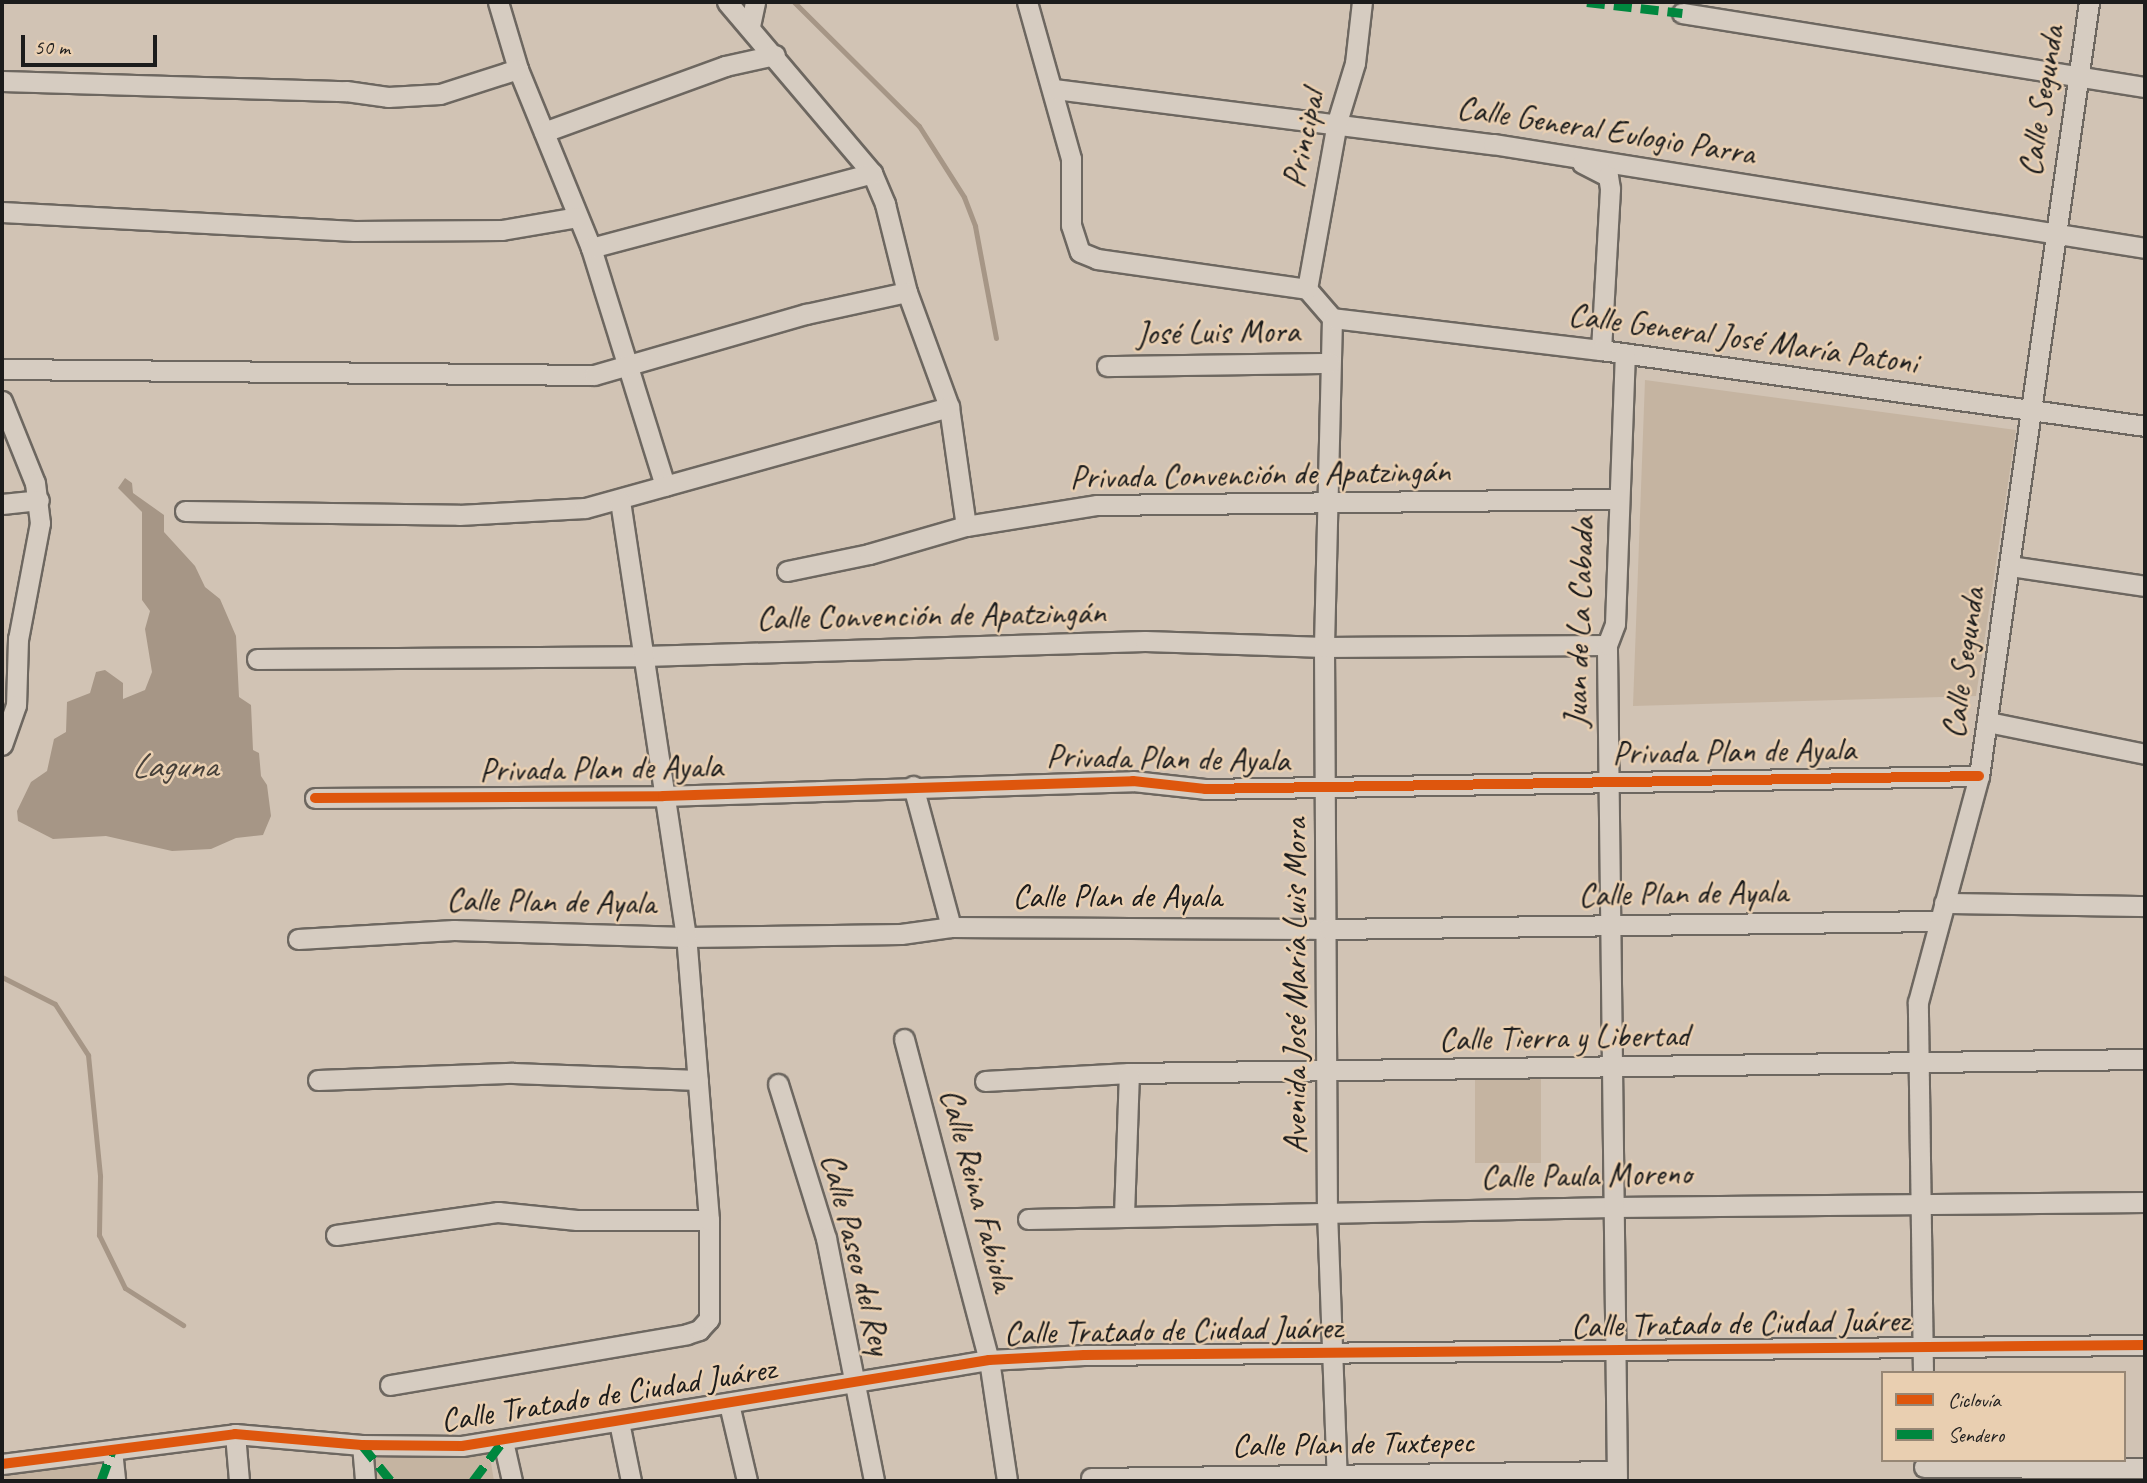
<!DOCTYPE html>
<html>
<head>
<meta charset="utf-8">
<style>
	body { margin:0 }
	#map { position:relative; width:2147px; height:1483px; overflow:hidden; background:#d1c3b4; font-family:Caveat,sans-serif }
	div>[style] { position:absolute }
	.green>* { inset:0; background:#c5b4a1; transform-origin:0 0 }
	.water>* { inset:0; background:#a69686 }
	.stream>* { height:5px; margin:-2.5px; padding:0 2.5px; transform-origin:2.5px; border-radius:2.5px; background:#a69686 }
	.roads { filter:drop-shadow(2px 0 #6d6760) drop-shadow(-2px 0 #6d6760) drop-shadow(0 2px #6d6760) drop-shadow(0 -2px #6d6760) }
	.minor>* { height:19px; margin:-9.5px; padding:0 9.5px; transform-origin:9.5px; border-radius:9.5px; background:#d6ccc1 }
	.quiet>* { height:9px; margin-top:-4.5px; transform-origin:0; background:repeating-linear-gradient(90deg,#00873e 0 18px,transparent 0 27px) }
	.cycleway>* { height:10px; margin:-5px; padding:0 5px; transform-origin:5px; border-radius:5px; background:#de560d }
	span { translate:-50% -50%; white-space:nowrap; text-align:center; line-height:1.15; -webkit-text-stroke:5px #e9cfb1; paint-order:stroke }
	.street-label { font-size:33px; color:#1c1c1c }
	.water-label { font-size:35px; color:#46403a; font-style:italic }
	.frame { position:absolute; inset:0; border:4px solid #1c1c1c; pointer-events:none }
	.legend { position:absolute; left:1881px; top:1371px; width:245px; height:91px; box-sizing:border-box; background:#e9cfb1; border:2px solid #978775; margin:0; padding:9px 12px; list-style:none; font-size:21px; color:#1c1c1c }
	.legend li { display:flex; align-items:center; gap:14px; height:35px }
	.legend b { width:35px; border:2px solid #978775 }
	.scale { position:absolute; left:21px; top:35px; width:136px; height:32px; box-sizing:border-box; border:4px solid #1c1c1c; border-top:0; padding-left:9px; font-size:21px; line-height:24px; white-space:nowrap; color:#1c1c1c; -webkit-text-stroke:5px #e9cfb1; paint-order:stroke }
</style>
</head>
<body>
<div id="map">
	<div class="green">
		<i style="clip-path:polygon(1645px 380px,2016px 430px,1976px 696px,1633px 706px)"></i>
		<i style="left:1475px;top:1073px;width:66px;height:90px"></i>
		<i style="clip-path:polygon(489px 1451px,494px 1481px,365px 1481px,362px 1453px,426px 1458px)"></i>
		<i style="clip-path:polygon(103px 1452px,106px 1481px,5px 1481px,2px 1471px)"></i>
	</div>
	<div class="water">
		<i style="clip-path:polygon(125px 478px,132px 483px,133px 493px,164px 515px,164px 532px,195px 566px,205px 587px,220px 599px,236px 636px,239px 697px,251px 705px,253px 750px,259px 753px,261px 776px,267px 785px,271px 816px,263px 835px,236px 838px,211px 849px,172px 851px,106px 836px,53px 839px,18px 821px,17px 811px,31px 782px,47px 771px,54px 739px,66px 732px,67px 702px,90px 693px,96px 672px,105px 670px,123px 683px,123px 699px,145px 690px,152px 672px,145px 629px,150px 611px,142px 600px,142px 512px,118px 488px)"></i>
	</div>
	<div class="stream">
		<i style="left:794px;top:2px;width:176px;rotate:44.8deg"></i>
		<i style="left:919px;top:126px;width:84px;rotate:57.6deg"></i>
		<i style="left:964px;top:197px;width:31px;rotate:69deg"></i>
		<i style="left:975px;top:226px;width:114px;rotate:79.4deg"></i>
		<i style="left:2px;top:977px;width:59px;rotate:27deg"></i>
		<i style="left:55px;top:1004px;width:61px;rotate:57.1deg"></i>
		<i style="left:88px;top:1055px;width:122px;rotate:84.3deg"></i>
		<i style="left:100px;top:1176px;width:59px;rotate:91deg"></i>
		<i style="left:99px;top:1235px;width:59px;rotate:63.9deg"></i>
		<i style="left:125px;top:1288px;width:69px;rotate:32.5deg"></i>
	</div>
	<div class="roads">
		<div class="minor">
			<i style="left:498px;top:2px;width:70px;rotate:73.4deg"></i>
			<i style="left:518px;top:69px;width:193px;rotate:67.8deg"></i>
			<i style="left:591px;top:248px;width:249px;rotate:72.7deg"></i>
			<i style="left:727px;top:2px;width:224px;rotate:49.7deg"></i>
			<i style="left:872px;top:173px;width:34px;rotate:67deg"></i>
			<i style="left:885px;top:204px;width:91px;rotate:76deg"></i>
			<i style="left:907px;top:292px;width:122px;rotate:69.9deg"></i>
			<i style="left:949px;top:407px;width:120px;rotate:81.9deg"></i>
			<i style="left:1027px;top:2px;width:163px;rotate:74.3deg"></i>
			<i style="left:1071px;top:159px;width:66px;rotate:90deg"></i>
			<i style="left:1071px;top:225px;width:28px;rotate:72deg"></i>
			<i style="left:1080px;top:252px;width:18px;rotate:22deg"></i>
			<i style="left:1097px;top:259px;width:212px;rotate:8.1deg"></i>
			<i style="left:1682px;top:13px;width:469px;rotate:9.1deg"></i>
			<i style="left:750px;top:26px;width:25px;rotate:-78deg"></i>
			<i style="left:2px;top:81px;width:344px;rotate:1.7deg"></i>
			<i style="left:346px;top:91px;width:42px;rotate:8.1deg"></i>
			<i style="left:388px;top:97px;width:52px;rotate:-3.3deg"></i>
			<i style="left:440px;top:94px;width:82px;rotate:-17.8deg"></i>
			<i style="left:1055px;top:89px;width:441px;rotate:7.2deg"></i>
			<i style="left:1493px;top:144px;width:660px;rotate:9.06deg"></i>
			<i style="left:544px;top:132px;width:193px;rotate:-20deg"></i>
			<i style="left:725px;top:66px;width:51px;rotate:-12.4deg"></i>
			<i style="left:1582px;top:163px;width:29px;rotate:27deg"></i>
			<i style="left:1608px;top:176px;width:13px;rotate:81deg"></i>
			<i style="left:1610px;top:189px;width:161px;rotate:93.2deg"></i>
			<i style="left:2px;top:212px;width:353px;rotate:3.1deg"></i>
			<i style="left:354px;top:231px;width:148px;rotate:-0.4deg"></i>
			<i style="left:502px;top:230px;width:76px;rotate:-9.8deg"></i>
			<i style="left:591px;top:248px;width:291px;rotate:-14.9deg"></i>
			<i style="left:1307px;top:289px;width:38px;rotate:49deg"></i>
			<i style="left:1332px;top:318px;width:329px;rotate:91.4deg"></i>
			<i style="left:1324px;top:647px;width:564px;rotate:89.7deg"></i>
			<i style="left:1327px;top:1211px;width:270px;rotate:87.9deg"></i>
			<i style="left:1307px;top:289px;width:170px;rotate:-79.8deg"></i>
			<i style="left:1337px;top:122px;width:62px;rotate:-73deg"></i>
			<i style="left:1355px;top:63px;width:61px;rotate:-83.5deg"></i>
			<i style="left:1332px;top:318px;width:271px;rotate:6.8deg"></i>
			<i style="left:1601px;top:350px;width:549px;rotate:7.95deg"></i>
			<i style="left:1107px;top:366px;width:223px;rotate:-0.8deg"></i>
			<i style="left:2px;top:369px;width:592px;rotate:0.58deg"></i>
			<i style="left:594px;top:375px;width:221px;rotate:-16.1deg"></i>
			<i style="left:806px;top:314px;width:103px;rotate:-12.3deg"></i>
			<i style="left:2px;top:401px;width:88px;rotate:68.1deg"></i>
			<i style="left:35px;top:483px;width:40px;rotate:82.9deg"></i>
			<i style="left:40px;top:523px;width:118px;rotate:100.7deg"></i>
			<i style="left:18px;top:639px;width:66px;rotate:91.7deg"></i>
			<i style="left:16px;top:705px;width:42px;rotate:109.3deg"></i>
			<i style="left:2px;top:504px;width:37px;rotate:-6deg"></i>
			<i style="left:185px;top:511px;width:274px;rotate:0.8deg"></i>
			<i style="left:459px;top:515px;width:126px;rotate:-3.2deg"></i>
			<i style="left:585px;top:508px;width:378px;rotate:-15.5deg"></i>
			<i style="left:2010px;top:566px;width:136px;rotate:8.4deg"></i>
			<i style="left:787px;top:571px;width:84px;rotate:-11.7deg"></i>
			<i style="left:869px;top:554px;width:101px;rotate:-16.1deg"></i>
			<i style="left:966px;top:526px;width:133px;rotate:-9.1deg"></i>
			<i style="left:1097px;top:505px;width:519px;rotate:-0.66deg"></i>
			<i style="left:257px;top:659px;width:387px;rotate:-0.4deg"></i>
			<i style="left:644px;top:656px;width:501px;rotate:-1.71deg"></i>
			<i style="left:1145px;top:641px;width:179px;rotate:1.9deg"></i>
			<i style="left:1324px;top:647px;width:283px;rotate:-0.4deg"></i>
			<i style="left:1988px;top:722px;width:160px;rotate:11.5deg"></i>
			<i style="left:913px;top:786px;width:146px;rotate:74.9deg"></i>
			<i style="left:315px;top:798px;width:348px;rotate:-0.3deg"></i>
			<i style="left:663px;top:796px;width:470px;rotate:-1.8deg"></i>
			<i style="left:1133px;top:781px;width:72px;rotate:6.3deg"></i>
			<i style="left:1205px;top:789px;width:774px;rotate:-0.96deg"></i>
			<i style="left:1944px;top:903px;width:201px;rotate:0.9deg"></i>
			<i style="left:298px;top:939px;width:156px;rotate:-3.3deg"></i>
			<i style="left:454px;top:930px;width:232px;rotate:1.7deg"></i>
			<i style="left:686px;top:937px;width:215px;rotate:-0.8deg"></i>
			<i style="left:901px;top:934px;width:50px;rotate:-8deg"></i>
			<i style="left:951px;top:927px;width:377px;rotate:0.3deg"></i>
			<i style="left:1328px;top:929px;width:609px;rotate:-0.75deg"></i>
			<i style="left:904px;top:1039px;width:332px;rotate:75.2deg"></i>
			<i style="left:989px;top:1360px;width:122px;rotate:81.5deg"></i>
			<i style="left:318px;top:1080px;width:195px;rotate:-2.1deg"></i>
			<i style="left:513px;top:1073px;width:185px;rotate:2.2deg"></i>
			<i style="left:985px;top:1081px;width:144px;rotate:-3.2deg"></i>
			<i style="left:1129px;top:1073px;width:1016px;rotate:-0.79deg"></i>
			<i style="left:778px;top:1084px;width:161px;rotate:72.7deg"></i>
			<i style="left:826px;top:1238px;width:248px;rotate:78.8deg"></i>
			<i style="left:1124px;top:1215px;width:142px;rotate:-88deg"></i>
			<i style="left:1028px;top:1219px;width:585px;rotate:-1.18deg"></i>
			<i style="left:1613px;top:1207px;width:532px;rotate:-0.54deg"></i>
			<i style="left:336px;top:1235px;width:164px;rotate:-8.1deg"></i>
			<i style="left:498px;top:1212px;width:79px;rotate:5.8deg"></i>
			<i style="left:577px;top:1220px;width:132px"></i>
			<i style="left:1923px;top:1373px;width:371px;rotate:-90.8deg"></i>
			<i style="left:1918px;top:1002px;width:234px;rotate:-74.9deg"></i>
			<i style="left:1979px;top:776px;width:782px;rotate:-81.91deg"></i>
			<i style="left:390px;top:1385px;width:301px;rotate:-9.7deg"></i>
			<i style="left:687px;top:1334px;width:13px;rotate:-18deg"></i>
			<i style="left:699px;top:1330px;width:15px;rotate:-48deg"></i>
			<i style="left:709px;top:1319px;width:99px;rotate:-90deg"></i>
			<i style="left:709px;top:1220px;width:284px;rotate:-94.6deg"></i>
			<i style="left:686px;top:937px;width:441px;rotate:-98.6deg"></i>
			<i style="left:729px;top:1404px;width:79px;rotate:76.8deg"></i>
			<i style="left:619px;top:1422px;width:60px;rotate:78.5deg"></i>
			<i style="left:235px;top:1434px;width:47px;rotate:85.1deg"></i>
			<i style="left:503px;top:1441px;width:41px;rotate:77.3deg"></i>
			<i style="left:362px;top:1445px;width:36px;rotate:85deg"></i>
			<i style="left:112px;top:1450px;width:31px;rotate:84deg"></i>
			<i style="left:2px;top:1464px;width:235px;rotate:-7.3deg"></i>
			<i style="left:235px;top:1434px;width:127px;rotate:5deg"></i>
			<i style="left:362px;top:1445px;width:100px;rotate:0.6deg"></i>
			<i style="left:462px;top:1446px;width:534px;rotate:-9.27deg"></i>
			<i style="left:989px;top:1360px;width:95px;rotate:-3deg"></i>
			<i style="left:1084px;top:1355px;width:1061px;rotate:-0.54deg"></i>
			<i style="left:1924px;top:1467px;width:221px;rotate:0.3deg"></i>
			<i style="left:1091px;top:1478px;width:525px;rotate:-0.76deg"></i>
			<i style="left:1617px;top:1481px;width:836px;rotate:-90.69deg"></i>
			<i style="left:1607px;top:645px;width:22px;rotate:-69deg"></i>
			<i style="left:1615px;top:624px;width:271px;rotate:-87.9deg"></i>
		</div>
	</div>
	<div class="quiet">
		<i style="left:1587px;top:2px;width:96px;rotate:6.6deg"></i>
		<i style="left:362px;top:1445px;width:46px;rotate:51.1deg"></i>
		<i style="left:101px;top:1481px;width:33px;rotate:-70deg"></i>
		<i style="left:473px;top:1481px;width:50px;rotate:-53.1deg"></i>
	</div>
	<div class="cycleway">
		<i style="left:315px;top:798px;width:348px;rotate:-0.3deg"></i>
		<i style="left:663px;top:796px;width:470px;rotate:-1.8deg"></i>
		<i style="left:1133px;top:781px;width:72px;rotate:6.3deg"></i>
		<i style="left:1205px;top:789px;width:774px;rotate:-0.96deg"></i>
		<i style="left:2px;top:1464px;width:235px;rotate:-7.3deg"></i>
		<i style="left:235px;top:1434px;width:127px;rotate:5deg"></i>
		<i style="left:362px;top:1445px;width:100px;rotate:0.6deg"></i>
		<i style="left:462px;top:1446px;width:534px;rotate:-9.27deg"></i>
		<i style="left:989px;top:1360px;width:95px;rotate:-3deg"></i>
		<i style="left:1084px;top:1355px;width:1061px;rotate:-0.54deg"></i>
	</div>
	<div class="street-label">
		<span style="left:2042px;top:101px;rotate:-81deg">Calle Segunda</span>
		<span style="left:1606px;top:131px;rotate:9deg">Calle General Eulogio Parra</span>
		<span style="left:1304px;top:139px;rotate:-78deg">Principal</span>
		<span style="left:1218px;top:333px;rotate:-1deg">José Luis Mora</span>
		<span style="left:1743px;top:339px;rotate:8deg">Calle General José María Patoni</span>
		<span style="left:1260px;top:475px;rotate:-1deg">Privada Convención de Apatzingán</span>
		<span style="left:931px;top:616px;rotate:-1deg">Calle Convención de Apatzingán</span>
		<span style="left:1580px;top:622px;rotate:-88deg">Juan de La Cabada</span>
		<span style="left:1964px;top:663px;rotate:-82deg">Calle Segunda</span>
		<span style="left:1734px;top:752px;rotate:-1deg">Privada Plan de Ayala</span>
		<span style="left:1168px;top:759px;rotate:1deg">Privada Plan de Ayala</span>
		<span style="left:601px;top:769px;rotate:-1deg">Privada Plan de Ayala</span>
		<span style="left:1683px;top:894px;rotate:-1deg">Calle Plan de Ayala</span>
		<span style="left:1117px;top:897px">Calle Plan de Ayala</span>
		<span style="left:551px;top:902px;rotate:1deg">Calle Plan de Ayala</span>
		<span style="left:1296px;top:986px;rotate:-90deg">Avenida José María Luis Mora</span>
		<span style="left:1564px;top:1038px;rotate:-1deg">Calle Tierra y Libertad</span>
		<span style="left:1586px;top:1176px;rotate:-1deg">Calle Paula Moreno</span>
		<span style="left:977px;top:1190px;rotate:75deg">Calle Reina Fabiola</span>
		<span style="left:856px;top:1254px;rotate:76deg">Calle Paseo del Rey</span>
		<span style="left:1740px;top:1324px;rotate:-1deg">Calle Tratado de Ciudad Juárez</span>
		<span style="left:1173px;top:1331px;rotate:-1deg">Calle Tratado de Ciudad Juárez</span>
		<span style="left:608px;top:1395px;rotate:-9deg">Calle Tratado de Ciudad Juárez</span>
		<span style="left:1353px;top:1444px;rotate:-1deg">Calle Plan de Tuxtepec</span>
	</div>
	<div class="water-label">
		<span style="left:174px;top:766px">Laguna</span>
	</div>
	<div class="frame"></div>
	<ul class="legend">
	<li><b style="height:9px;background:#de560d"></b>Ciclovía</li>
	<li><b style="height:9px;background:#00873e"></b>Sendero</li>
	</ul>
	<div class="scale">50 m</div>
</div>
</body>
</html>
